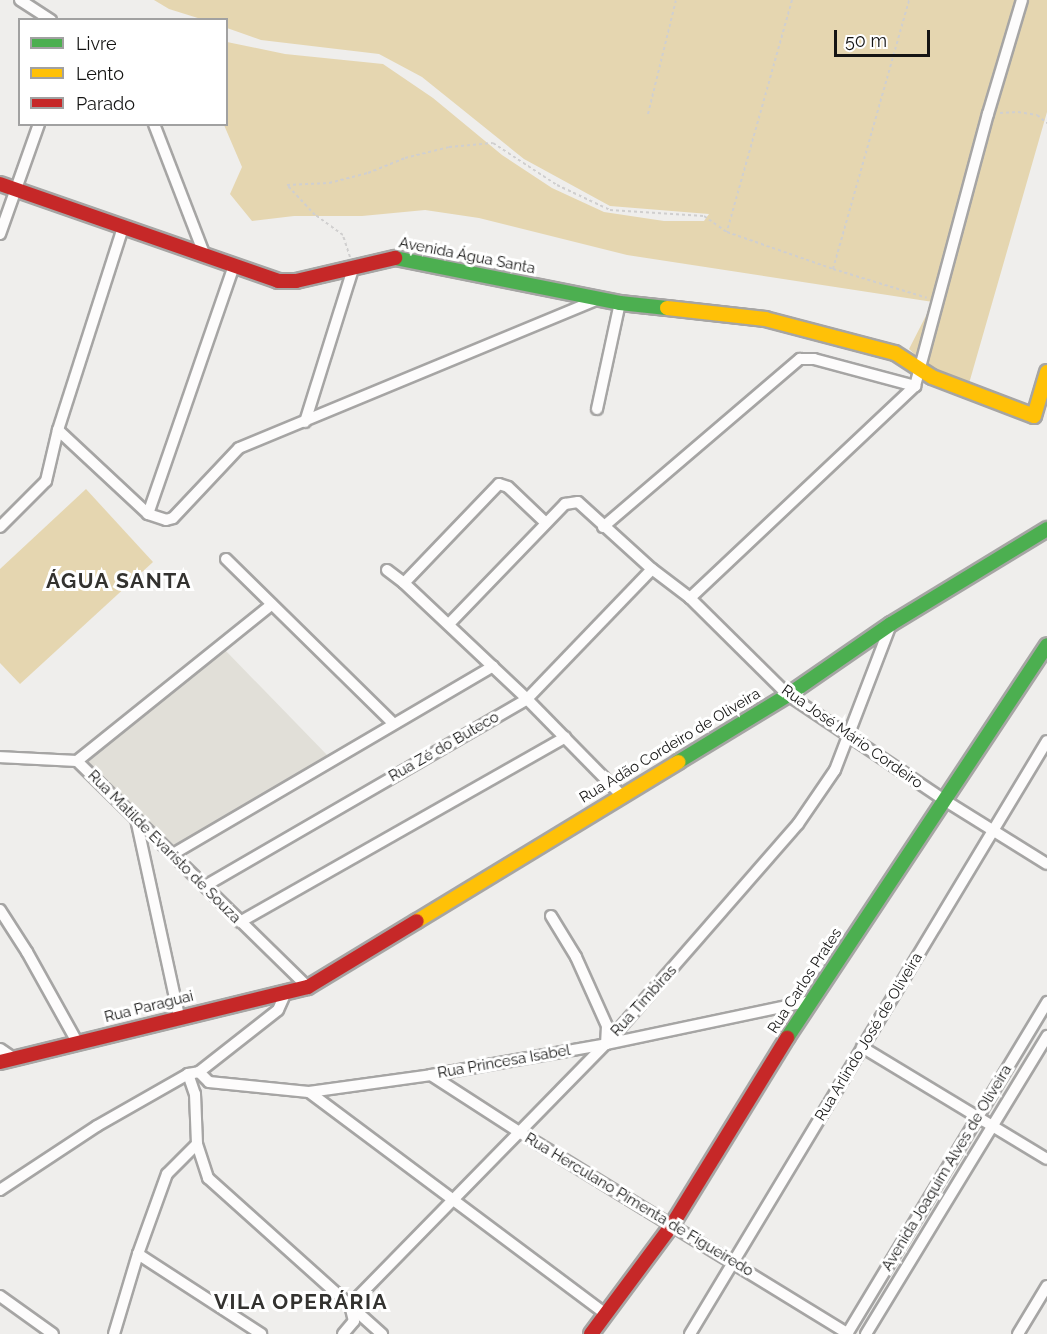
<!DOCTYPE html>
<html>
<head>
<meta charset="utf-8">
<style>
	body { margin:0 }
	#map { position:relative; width:1047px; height:1334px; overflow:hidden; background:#efeeec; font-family:Raleway,sans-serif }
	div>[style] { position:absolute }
	.built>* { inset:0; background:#e1dfd8 }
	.green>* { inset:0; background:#e5d6b0 }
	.path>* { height:2px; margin-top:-1px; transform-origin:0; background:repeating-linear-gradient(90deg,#d0cfcf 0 3px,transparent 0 6px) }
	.roads { filter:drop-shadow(2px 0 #a6a5a4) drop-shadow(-2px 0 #a6a5a4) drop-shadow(0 2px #a6a5a4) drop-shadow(0 -2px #a6a5a4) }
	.street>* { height:10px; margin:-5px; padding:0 5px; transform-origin:5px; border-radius:5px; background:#fdfcfc }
	.fast>* { height:14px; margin:-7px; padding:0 7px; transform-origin:7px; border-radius:7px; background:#4caf50 }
	.slow>* { height:14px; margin:-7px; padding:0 7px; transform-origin:7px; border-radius:7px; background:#ffc107 }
	.jam>* { height:14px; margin:-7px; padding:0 7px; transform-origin:7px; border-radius:7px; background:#c62828 }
	span { translate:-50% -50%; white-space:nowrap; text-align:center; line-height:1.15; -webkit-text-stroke:6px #fff; paint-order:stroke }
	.street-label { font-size:15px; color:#151514 }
	.district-label { font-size:21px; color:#33322f; font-weight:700; letter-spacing:1.5px }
	.legend { position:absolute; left:18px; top:18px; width:210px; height:108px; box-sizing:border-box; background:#fff; border:2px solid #a1a1a1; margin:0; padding:8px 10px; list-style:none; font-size:18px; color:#151514 }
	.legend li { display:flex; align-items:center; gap:12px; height:30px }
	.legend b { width:30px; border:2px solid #a1a1a1 }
	.scale { position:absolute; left:834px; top:30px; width:96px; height:27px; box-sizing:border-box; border:3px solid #151514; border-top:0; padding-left:8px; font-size:18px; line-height:21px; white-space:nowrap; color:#151514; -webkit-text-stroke:4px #fff; paint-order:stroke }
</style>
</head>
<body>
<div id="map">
	<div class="built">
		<i style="clip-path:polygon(224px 649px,329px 757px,173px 847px,84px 760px)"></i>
	</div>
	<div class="green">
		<i style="clip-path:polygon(154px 0,1047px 0,1047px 112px,968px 387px,934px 372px,909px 349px,933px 302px,627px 255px,479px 218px,425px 210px,362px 216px,294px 216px,252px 221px,230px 194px,242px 167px,224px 125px,226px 124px,227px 42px,285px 54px,383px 64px,433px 98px,502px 155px,552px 188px,604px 212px,664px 221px,704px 221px,709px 214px,610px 206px,524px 159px,422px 77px,379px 54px,261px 40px,227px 28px,226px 20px,201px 19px,169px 9px)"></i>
		<i style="clip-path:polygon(86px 489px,153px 562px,20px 684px,0 663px,0 569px)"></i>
	</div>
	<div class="path">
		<i style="left:792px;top:0;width:241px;rotate:105.7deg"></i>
		<i style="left:727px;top:232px;width:112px;rotate:19.2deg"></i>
		<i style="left:833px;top:269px;width:98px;rotate:17.1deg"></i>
		<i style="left:1000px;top:113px;width:18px;rotate:-3deg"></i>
		<i style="left:1018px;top:112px;width:19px;rotate:9deg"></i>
		<i style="left:1037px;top:115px;width:13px;rotate:39deg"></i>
		<i style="left:648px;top:114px;width:117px;rotate:-76.2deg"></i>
		<i style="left:350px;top:257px;width:23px;rotate:-108deg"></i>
		<i style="left:343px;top:235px;width:34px;rotate:-144deg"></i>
		<i style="left:315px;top:215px;width:41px;rotate:-133deg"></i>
		<i style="left:287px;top:185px;width:42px;rotate:-2.7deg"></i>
		<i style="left:329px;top:183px;width:40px;rotate:-14.4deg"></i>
		<i style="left:368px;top:173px;width:40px;rotate:-22deg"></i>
		<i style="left:405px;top:158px;width:45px;rotate:-14deg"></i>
		<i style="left:449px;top:147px;width:44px;rotate:-5.2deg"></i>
		<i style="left:493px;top:143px;width:77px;rotate:33.3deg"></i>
		<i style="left:557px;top:185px;width:59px;rotate:25.3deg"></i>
		<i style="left:610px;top:210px;width:94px;rotate:3.7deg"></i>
		<i style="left:704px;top:216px;width:28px;rotate:35deg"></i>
		<i style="left:833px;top:269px;width:280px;rotate:-74.2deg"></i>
	</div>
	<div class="roads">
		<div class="street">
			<i style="left:20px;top:0;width:37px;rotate:33deg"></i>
			<i style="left:154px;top:124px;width:142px;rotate:68.9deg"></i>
			<i style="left:0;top:234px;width:117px;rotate:-70.5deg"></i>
			<i style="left:597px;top:409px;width:108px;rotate:-77.8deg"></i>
			<i style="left:305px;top:422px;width:160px;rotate:-72.6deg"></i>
			<i style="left:58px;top:430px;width:123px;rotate:43deg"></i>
			<i style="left:148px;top:514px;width:19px;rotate:18deg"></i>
			<i style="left:166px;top:520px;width:7px;rotate:-16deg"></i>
			<i style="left:173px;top:518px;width:96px;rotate:-46.7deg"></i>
			<i style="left:239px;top:448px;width:390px;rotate:-22.5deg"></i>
			<i style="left:148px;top:514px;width:263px;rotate:-70.9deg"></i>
			<i style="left:0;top:527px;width:65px;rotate:-45deg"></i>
			<i style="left:46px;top:481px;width:52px;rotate:-76.8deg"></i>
			<i style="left:58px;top:430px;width:212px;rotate:-72.2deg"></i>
			<i style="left:603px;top:527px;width:259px;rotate:-40.5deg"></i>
			<i style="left:800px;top:359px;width:14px"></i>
			<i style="left:814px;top:359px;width:105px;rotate:15deg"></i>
			<i style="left:226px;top:559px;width:234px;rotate:44.5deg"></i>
			<i style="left:387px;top:570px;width:21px;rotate:37deg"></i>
			<i style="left:404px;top:583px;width:169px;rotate:43.3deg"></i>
			<i style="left:527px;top:699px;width:134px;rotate:45.6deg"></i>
			<i style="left:404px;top:583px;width:137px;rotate:-46.2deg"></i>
			<i style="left:499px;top:484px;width:9px;rotate:18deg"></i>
			<i style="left:508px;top:487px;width:52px;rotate:43.5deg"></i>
			<i style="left:690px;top:598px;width:309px;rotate:-43.3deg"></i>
			<i style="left:915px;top:386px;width:282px;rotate:-75deg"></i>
			<i style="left:988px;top:114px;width:119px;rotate:-73.4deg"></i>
			<i style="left:449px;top:624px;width:167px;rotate:-46deg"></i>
			<i style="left:565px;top:504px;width:13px;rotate:-9deg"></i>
			<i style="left:578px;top:502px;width:100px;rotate:42.2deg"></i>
			<i style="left:652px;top:569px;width:48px;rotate:37.3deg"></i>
			<i style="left:690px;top:598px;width:138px;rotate:44.7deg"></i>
			<i style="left:788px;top:695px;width:188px;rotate:33.9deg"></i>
			<i style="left:944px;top:800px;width:121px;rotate:31.9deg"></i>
			<i style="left:0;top:757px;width:77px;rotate:3deg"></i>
			<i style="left:77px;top:761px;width:323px;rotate:44.4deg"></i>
			<i style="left:77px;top:761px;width:250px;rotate:-38.8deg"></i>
			<i style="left:136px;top:819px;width:202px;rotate:77.7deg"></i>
			<i style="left:173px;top:854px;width:371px;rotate:-30.4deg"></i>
			<i style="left:205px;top:886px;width:372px;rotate:-30.1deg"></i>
			<i style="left:527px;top:699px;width:180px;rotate:-46.1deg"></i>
			<i style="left:0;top:910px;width:50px;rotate:57.3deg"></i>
			<i style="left:27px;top:952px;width:103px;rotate:60.9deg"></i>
			<i style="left:551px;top:916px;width:48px;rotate:58.6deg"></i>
			<i style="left:576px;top:957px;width:76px;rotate:65.8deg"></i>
			<i style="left:607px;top:1026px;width:18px;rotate:93deg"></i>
			<i style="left:240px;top:922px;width:374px;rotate:-29.6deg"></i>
			<i style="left:862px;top:1047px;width:216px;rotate:31.2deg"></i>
			<i style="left:0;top:1049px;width:18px;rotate:34deg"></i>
			<i style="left:199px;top:1072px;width:14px;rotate:45deg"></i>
			<i style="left:209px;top:1082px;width:100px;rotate:5.7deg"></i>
			<i style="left:309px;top:1092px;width:123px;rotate:-7.9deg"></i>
			<i style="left:431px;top:1075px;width:178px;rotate:-10deg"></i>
			<i style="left:606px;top:1044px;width:208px;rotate:-11.9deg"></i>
			<i style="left:188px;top:1074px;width:21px;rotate:71deg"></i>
			<i style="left:195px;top:1094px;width:50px;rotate:87.7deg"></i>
			<i style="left:197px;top:1144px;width:36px;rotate:72deg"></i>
			<i style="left:208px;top:1178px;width:234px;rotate:41.9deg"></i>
			<i style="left:431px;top:1075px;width:105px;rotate:32.9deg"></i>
			<i style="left:519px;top:1132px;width:386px;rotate:31.5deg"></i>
			<i style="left:309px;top:1092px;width:371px;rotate:36.8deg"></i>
			<i style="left:0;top:1190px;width:116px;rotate:-33.4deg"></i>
			<i style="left:97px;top:1126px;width:105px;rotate:-29.7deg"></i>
			<i style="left:188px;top:1074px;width:11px;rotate:-10deg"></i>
			<i style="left:199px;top:1072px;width:100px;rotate:-38.1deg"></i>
			<i style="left:278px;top:1010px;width:20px;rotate:-66deg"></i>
			<i style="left:138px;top:1254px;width:147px;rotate:33deg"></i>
			<i style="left:0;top:1296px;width:65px;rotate:35.6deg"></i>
			<i style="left:114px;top:1334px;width:84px;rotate:-73.3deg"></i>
			<i style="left:138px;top:1254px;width:85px;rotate:-70.1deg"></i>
			<i style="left:167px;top:1174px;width:42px;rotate:-45deg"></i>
			<i style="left:343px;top:1334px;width:17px;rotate:-50deg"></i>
			<i style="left:354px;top:1321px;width:16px;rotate:-104deg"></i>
			<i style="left:350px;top:1305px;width:366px;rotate:-45.6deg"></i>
			<i style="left:606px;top:1044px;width:292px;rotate:-48.9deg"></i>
			<i style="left:798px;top:824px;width:65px;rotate:-55.6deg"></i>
			<i style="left:835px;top:770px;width:156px;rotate:-69deg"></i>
			<i style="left:690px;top:1334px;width:692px;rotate:-58.95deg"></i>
			<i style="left:847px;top:1334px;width:388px;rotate:-58.9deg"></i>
			<i style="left:866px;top:1334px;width:349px;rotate:-58.7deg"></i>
			<i style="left:1018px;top:1334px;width:56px;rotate:-58.9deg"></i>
		</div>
		<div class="fast">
			<i style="left:395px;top:258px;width:229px;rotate:11.3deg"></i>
			<i style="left:620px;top:303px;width:47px;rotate:6.1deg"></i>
			<i style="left:678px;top:762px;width:129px;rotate:-31.3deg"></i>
			<i style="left:788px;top:695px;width:125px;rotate:-34.6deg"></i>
			<i style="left:891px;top:624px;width:183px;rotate:-31.3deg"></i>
			<i style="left:787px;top:1038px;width:471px;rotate:-56.5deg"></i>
		</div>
		<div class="slow">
			<i style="left:667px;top:308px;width:99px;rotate:6.4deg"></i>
			<i style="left:765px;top:319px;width:134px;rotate:14.7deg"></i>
			<i style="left:895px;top:353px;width:44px;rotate:33deg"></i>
			<i style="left:932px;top:377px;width:109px;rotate:20.9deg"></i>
			<i style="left:1034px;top:416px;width:46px;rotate:-73.5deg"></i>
			<i style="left:417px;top:921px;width:306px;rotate:-31.3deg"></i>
		</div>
		<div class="jam">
			<i style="left:0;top:184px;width:294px;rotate:19.2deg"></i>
			<i style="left:278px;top:281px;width:18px"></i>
			<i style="left:296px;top:281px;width:102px;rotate:-13.1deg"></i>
			<i style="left:0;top:1062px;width:317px;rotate:-13.7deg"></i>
			<i style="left:308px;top:987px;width:127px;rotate:-31.2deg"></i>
			<i style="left:591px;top:1334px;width:136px;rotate:-53.4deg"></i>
			<i style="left:672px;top:1225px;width:220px;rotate:-58.4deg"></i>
		</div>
	</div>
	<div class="street-label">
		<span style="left:467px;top:256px;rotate:11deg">Avenida Água Santa</span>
		<span style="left:852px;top:737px;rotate:35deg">Rua José Mário Cordeiro</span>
		<span style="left:670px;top:746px;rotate:-31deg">Rua Adão Cordeiro de Oliveira</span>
		<span style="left:444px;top:747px;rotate:-30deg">Rua Zé do Buteco</span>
		<span style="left:164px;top:847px;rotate:45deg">Rua Matilde Evaristo de Souza</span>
		<span style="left:805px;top:981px;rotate:-57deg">Rua Carlos Prates</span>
		<span style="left:644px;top:1001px;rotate:-48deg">Rua Timbiras</span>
		<span style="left:149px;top:1007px;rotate:-14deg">Rua Paraguai</span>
		<span style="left:869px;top:1037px;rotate:-59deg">Rua Arlindo José de Oliveira</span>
		<span style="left:504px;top:1062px;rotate:-10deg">Rua Princesa Isabel</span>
		<span style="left:947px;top:1168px;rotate:-59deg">Avenida Joaquim Alves de Oliveira</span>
		<span style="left:639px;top:1205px;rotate:31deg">Rua Herculano Pimenta de Figueiredo</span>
	</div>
	<div class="district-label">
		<span style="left:119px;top:581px">ÁGUA SANTA</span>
		<span style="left:301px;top:1302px">VILA OPERÁRIA</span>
	</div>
	<ul class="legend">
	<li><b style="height:8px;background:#4caf50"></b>Livre</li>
	<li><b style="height:8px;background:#ffc107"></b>Lento</li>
	<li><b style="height:8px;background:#c62828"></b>Parado</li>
	</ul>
	<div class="scale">50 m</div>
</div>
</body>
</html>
